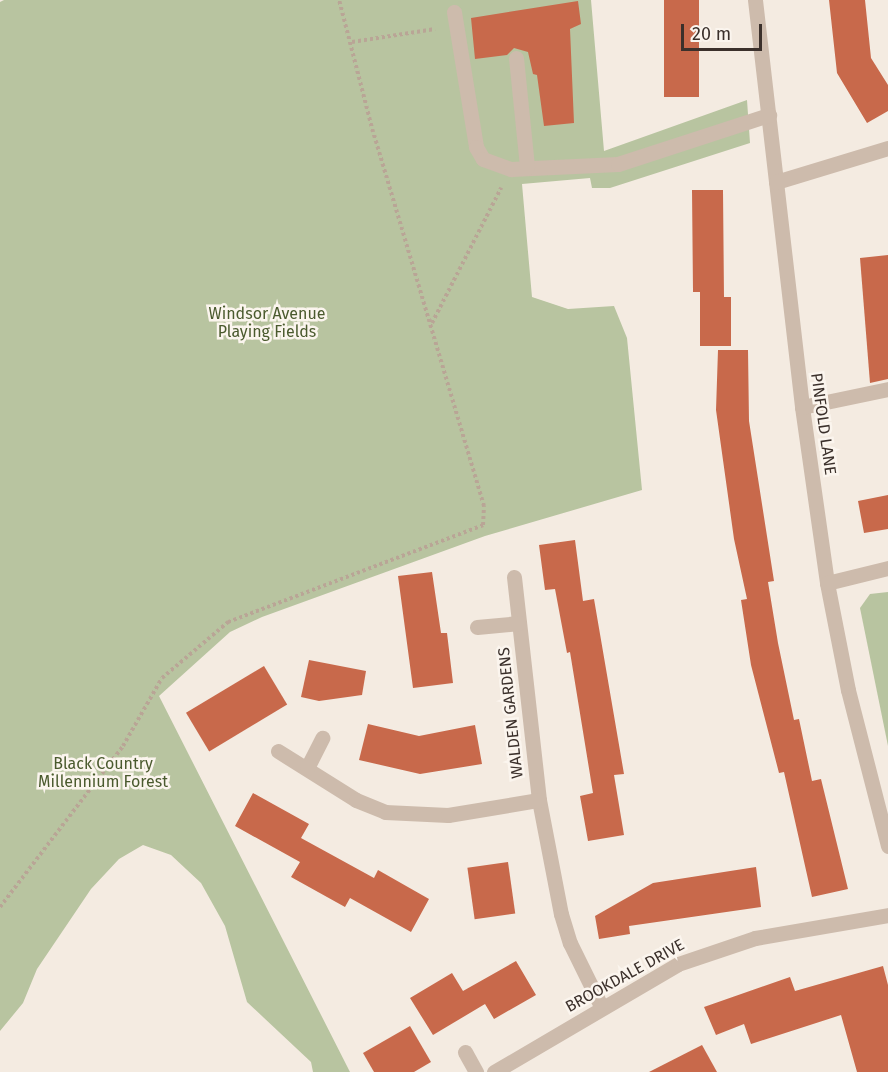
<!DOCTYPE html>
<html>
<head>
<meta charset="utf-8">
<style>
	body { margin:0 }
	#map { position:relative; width:888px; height:1072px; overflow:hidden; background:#f4ebe1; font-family:"Fira Sans",sans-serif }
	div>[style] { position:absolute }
	.green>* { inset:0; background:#b8c4a0 }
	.building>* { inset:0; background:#c8694b; transform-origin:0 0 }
	.path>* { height:4px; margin-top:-2px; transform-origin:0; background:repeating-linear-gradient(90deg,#b9a596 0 3px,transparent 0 6px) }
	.minor>* { height:15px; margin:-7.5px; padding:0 7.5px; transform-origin:7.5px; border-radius:7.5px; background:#cdbbac }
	span { translate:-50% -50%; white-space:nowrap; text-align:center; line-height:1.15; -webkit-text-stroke:5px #fbf5ee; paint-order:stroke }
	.park-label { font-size:16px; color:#4a5a2e }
	.street-label { font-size:16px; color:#3b302b }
	.scale { position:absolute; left:681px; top:24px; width:81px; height:27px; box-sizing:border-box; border:3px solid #3b302b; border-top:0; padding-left:8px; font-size:18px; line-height:21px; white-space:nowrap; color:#3b302b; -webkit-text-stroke:4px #fbf5ee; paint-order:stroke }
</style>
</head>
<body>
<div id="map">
	<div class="green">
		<i style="clip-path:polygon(4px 0,591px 0,604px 151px,747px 100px,750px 143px,610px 188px,592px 188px,590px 178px,522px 184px,532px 297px,568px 309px,614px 306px,627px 338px,642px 490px,485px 536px,262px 617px,230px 632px,159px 696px,350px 1072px,313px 1072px,311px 1062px,247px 1002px,225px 926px,201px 883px,171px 855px,143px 845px,119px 859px,91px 889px,37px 969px,23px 1003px,0 1031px,0 2px)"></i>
		<i style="clip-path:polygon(888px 592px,888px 746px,860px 608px,870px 594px)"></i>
	</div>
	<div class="building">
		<i style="left:664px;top:0;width:35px;height:97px"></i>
		<i style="clip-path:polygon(829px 0,865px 0,871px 58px,888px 85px,888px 111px,867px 123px,837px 73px)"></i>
		<i style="clip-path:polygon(578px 1px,581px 24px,570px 29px,574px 123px,544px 126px,537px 75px,533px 74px,528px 52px,514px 48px,507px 55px,475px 59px,471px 18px)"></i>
		<i style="clip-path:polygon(692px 190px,723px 190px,724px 297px,731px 297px,731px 346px,700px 346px,700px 292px,693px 292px)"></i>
		<i style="clip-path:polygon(888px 255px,888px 379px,870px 383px,860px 258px)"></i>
		<i style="clip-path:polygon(718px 350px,748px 350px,749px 421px,774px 581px,768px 582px,778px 643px,794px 720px,799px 719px,812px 781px,821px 779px,848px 889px,812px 897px,784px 772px,779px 773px,751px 665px,741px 600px,747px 599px,734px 539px,716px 410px)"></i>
		<i style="clip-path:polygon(888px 495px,888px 529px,864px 533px,858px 501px)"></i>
		<i style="clip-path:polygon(575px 540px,583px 601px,594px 599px,624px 774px,614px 775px,624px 835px,588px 841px,580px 796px,593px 793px,570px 652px,567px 653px,555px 589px,545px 590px,539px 545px)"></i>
		<i style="clip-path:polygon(432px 572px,441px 633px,447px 633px,453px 683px,413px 688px,398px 576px)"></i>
		<i style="clip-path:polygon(309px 660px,366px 671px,362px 695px,319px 701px,301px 697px)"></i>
		<i style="left:264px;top:666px;width:45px;height:91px;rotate:59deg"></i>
		<i style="clip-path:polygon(368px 724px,419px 736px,475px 725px,482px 764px,420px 774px,359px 760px)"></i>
		<i style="clip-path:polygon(253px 793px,309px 824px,301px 838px,374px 878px,378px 870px,429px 899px,411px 932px,350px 898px,345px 907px,291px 877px,300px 862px,235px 826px)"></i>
		<i style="left:508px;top:862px;width:52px;height:41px;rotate:82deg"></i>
		<i style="clip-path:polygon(756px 867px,761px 907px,629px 926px,630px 934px,599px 939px,595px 916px,653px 883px)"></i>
		<i style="clip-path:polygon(516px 961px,536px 995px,494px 1019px,485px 1004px,433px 1035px,410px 998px,452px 973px,463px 991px)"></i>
		<i style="clip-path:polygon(883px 966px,888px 985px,888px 1072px,857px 1072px,841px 1015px,751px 1044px,744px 1024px,716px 1035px,704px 1007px,790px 977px,795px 991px)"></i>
		<i style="clip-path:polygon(410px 1026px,431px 1062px,414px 1072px,374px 1072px,363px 1053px)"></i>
		<i style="clip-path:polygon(702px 1045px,717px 1072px,649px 1072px)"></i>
	</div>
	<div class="path">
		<i style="left:352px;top:42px;width:84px;rotate:-8.9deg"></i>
		<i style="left:432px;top:323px;width:152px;rotate:-62.9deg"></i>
		<i style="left:0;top:907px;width:203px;rotate:-52.6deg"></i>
		<i style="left:123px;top:746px;width:78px;rotate:-60.2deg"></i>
		<i style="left:162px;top:678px;width:87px;rotate:-40.3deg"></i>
		<i style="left:228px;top:622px;width:273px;rotate:-20.8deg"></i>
		<i style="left:483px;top:525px;width:19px;rotate:-87deg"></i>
		<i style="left:484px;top:506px;width:390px;rotate:-106.5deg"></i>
		<i style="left:373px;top:132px;width:136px;rotate:-104.4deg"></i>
	</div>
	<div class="minor">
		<i style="left:755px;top:0;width:410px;rotate:83.4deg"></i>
		<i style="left:802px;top:407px;width:178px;rotate:81.9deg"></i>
		<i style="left:827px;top:583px;width:109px;rotate:78.9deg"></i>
		<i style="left:848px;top:690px;width:161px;rotate:75.6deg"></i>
		<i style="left:454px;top:12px;width:137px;rotate:80.7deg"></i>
		<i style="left:476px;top:147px;width:14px;rotate:60deg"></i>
		<i style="left:483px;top:159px;width:30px;rotate:20deg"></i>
		<i style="left:511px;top:169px;width:107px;rotate:-2.7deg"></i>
		<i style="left:618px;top:164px;width:159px;rotate:-18deg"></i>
		<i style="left:516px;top:58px;width:110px;rotate:84.2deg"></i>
		<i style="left:776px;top:182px;width:117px;rotate:-16.9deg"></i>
		<i style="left:802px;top:407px;width:88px;rotate:-11.8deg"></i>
		<i style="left:514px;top:577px;width:224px;rotate:83.6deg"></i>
		<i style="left:539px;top:800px;width:116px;rotate:79.1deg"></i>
		<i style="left:561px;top:914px;width:30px;rotate:73deg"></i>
		<i style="left:570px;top:943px;width:72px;rotate:63.8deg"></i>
		<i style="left:827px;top:583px;width:63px;rotate:-13.8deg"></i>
		<i style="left:477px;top:627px;width:42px;rotate:-5.4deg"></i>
		<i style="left:278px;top:751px;width:92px;rotate:32.1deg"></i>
		<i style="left:356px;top:800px;width:31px;rotate:22deg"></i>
		<i style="left:385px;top:812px;width:63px;rotate:2.7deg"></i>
		<i style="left:448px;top:815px;width:92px;rotate:-9.4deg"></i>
		<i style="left:307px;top:768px;width:34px;rotate:-63deg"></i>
		<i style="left:465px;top:1052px;width:23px;rotate:61deg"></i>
		<i style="left:494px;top:1072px;width:213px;rotate:-30.4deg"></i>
		<i style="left:678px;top:964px;width:81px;rotate:-18.7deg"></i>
		<i style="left:755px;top:938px;width:135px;rotate:-9.8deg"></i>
	</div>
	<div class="park-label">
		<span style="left:267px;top:323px">Windsor Avenue<br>Playing Fields</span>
		<span style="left:103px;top:773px">Black Country<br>Millennium Forest</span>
	</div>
	<div class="street-label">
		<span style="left:823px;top:424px;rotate:82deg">PINFOLD LANE</span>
		<span style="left:511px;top:713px;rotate:-96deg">WALDEN GARDENS</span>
		<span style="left:625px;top:976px;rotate:-29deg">BROOKDALE DRIVE</span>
	</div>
	<div class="scale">20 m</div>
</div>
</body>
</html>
